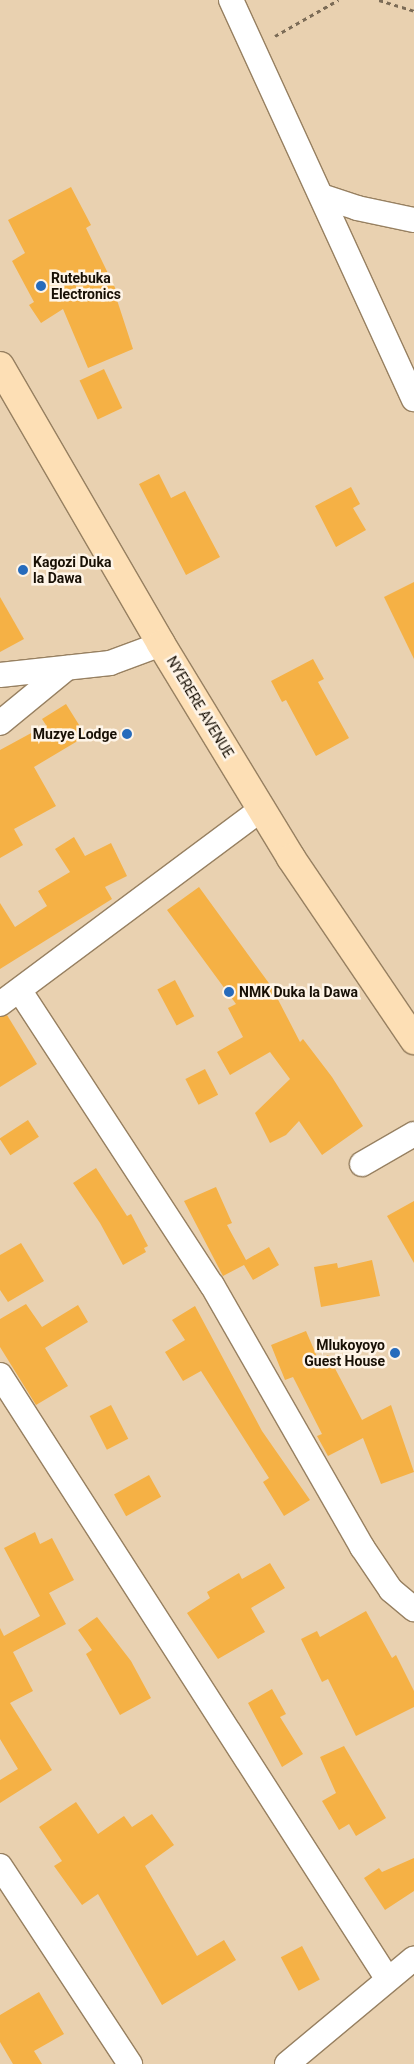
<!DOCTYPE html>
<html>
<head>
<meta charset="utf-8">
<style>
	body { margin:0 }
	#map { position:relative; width:414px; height:2064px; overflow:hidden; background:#e9d1b0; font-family:Roboto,sans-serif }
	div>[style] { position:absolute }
	.building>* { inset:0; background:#f5b145; transform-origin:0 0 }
	.path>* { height:3px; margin-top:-1.5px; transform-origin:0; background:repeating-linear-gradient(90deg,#7b6b56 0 4px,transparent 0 8px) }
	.roads { filter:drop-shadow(1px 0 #978061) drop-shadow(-1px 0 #978061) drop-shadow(0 1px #978061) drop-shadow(0 -1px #978061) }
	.minor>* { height:24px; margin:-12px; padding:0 12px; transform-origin:12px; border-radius:12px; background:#fff }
	.major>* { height:28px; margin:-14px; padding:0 14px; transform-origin:14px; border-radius:14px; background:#fddfb5 }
	.dots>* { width:14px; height:14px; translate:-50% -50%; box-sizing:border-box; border:2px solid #fef4e7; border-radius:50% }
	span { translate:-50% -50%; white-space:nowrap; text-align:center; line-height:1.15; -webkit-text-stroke:5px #fef4e7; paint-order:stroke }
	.poi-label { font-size:14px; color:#181005; font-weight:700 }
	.left { translate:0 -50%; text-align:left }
	.right { translate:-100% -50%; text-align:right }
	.street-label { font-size:14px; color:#181005 }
</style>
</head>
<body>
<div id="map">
	<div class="building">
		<i style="clip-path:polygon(71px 187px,91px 225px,86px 228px,120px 298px,117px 300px,133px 349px,88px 368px,63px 309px,41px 323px,29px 305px,34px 302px,12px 261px,25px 253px,8px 220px)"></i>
		<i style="left:104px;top:369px;width:43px;height:27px;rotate:65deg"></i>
		<i style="clip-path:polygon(159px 474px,171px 498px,185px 491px,220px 557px,186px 575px,139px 484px)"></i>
		<i style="clip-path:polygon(351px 487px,360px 504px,353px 508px,366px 530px,336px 547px,315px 506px)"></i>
		<i style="clip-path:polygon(414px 582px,414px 659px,384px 597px)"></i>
		<i style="clip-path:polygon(0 597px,24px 639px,0 652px)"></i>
		<i style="clip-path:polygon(313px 659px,324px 679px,318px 682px,349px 738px,316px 756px,286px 700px,282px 702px,271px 681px)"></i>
		<i style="clip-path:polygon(66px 704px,86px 736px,34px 767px,56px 806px,14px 829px,23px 845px,0 858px,0 750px,46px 725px,42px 719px)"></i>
		<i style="clip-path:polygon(74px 837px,85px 856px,111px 843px,127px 876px,105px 887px,112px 899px,0 969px,0 903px,15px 927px,47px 906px,38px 891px,70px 872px,55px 849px)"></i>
		<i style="clip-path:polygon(199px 887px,271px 986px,300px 1042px,303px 1039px,332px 1077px,363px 1126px,322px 1155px,299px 1121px,286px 1135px,270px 1143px,255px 1113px,290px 1079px,270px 1052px,230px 1075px,217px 1052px,243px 1037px,228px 1008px,236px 1004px,167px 910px)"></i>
		<i style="left:175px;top:980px;width:41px;height:20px;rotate:62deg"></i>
		<i style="clip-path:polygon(7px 1015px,37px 1064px,0 1087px,0 1017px)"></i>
		<i style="left:205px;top:1069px;width:29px;height:22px;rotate:63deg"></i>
		<i style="left:28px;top:1120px;width:20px;height:34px;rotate:57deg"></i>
		<i style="clip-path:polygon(96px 1168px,127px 1216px,131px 1214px,148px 1246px,144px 1248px,146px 1252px,123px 1265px,100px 1223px,73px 1183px)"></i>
		<i style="clip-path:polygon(216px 1187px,232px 1223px,227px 1225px,246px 1260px,269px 1247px,279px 1265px,253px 1280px,244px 1265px,223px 1276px,184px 1201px)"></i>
		<i style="clip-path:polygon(414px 1201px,414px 1263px,387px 1216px)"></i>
		<i style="clip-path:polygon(21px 1243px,44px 1281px,8px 1302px,0 1290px,0 1255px)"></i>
		<i style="clip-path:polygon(372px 1260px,380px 1296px,321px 1307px,314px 1267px,337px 1263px,338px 1268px)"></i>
		<i style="clip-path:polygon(26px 1304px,42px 1327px,78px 1305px,88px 1322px,45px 1348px,68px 1386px,36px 1405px,0 1347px,0 1319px)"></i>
		<i style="clip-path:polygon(195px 1306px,262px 1431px,310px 1500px,284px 1516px,263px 1482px,269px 1478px,201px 1371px,183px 1381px,165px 1352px,185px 1340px,172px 1320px)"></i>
		<i style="clip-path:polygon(306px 1331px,318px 1359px,328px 1355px,362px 1420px,391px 1405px,414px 1472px,381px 1484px,363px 1438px,328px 1456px,317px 1436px,322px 1434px,293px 1377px,285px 1380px,271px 1345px)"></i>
		<i style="left:111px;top:1405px;width:38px;height:24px;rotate:63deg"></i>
		<i style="left:149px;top:1475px;width:25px;height:40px;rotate:61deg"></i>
		<i style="clip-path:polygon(35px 1532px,40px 1544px,52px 1538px,74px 1580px,49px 1593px,66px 1624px,13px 1652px,33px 1691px,10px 1703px,52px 1770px,0 1803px,0 1780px,18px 1769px,0 1739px,0 1628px,4px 1636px,40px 1616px,4px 1548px)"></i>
		<i style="clip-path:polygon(270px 1563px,285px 1588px,251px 1608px,265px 1632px,218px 1659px,187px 1613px,210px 1598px,207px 1592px,239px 1573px,242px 1579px)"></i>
		<i style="clip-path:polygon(366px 1611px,392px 1658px,396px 1655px,414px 1691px,414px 1707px,356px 1736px,328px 1679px,322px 1682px,301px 1639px,317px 1631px,320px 1637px)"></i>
		<i style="clip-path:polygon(97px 1617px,131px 1661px,151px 1698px,120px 1715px,86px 1654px,92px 1650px,78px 1630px)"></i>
		<i style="clip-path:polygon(272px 1689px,286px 1714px,280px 1717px,303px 1754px,282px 1767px,248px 1703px)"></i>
		<i style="clip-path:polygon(344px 1746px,386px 1818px,356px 1836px,349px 1824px,339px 1830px,322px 1801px,336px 1793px,320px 1757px)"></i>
		<i style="clip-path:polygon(76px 1802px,98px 1834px,124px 1816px,132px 1827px,152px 1814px,174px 1845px,145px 1866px,197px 1956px,224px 1940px,236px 1960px,162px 2005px,98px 1894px,82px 1905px,54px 1866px,62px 1861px,39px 1827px)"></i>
		<i style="clip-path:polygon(414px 1858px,414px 1891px,385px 1910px,364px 1878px,379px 1868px,382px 1872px)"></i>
		<i style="left:302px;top:1946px;width:38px;height:24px;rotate:62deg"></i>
		<i style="clip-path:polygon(39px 1992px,64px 2034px,34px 2051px,42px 2064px,13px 2064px,0 2042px,0 2015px)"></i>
	</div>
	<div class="path">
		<i style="left:379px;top:0;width:37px;rotate:17deg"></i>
		<i style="left:275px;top:36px;width:73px;rotate:-29.7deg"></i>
	</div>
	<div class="roads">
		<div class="minor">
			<i style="left:231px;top:0;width:439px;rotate:65.4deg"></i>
			<i style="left:324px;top:197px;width:35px;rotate:18deg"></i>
			<i style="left:357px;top:208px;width:58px;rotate:11.9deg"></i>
			<i style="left:0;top:675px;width:111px;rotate:-6.2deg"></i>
			<i style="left:110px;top:663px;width:54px;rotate:-20.4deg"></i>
			<i style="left:0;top:723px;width:87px;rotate:-39.4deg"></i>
			<i style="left:20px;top:991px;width:351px;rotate:56.9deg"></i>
			<i style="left:212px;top:1285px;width:302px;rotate:60.2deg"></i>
			<i style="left:362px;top:1547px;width:52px;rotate:56deg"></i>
			<i style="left:391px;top:1590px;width:30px;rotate:40deg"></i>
			<i style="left:0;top:1004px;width:327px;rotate:-36.7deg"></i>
			<i style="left:362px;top:1164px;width:60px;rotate:-30deg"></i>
			<i style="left:0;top:1375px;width:717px;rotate:57.31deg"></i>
			<i style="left:0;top:1866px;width:237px;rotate:56.7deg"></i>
			<i style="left:287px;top:2064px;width:165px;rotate:-39.8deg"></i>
		</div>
		<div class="major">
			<i style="left:0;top:366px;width:321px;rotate:59.9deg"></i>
			<i style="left:161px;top:644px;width:250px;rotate:58.7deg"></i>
			<i style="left:291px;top:858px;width:220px;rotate:55.9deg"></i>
		</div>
	</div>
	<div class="dots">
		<i style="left:41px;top:286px;background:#266bbc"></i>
		<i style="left:23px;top:570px;background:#266bbc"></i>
		<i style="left:127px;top:734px;background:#266bbc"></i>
		<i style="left:229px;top:992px;background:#266bbc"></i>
		<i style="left:395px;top:1353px;background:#266bbc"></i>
	</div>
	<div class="poi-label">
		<span class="left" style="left:51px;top:286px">Rutebuka<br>Electronics</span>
		<span class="left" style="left:33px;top:570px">Kagozi Duka<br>la Dawa</span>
		<span class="right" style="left:117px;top:734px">Muzye Lodge</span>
		<span class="left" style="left:239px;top:992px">NMK Duka la Dawa</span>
		<span class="right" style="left:385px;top:1353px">Mlukoyoyo<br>Guest House</span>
	</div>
	<div class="street-label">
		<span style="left:200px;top:707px;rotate:59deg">NYERERE AVENUE</span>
	</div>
</div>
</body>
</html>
